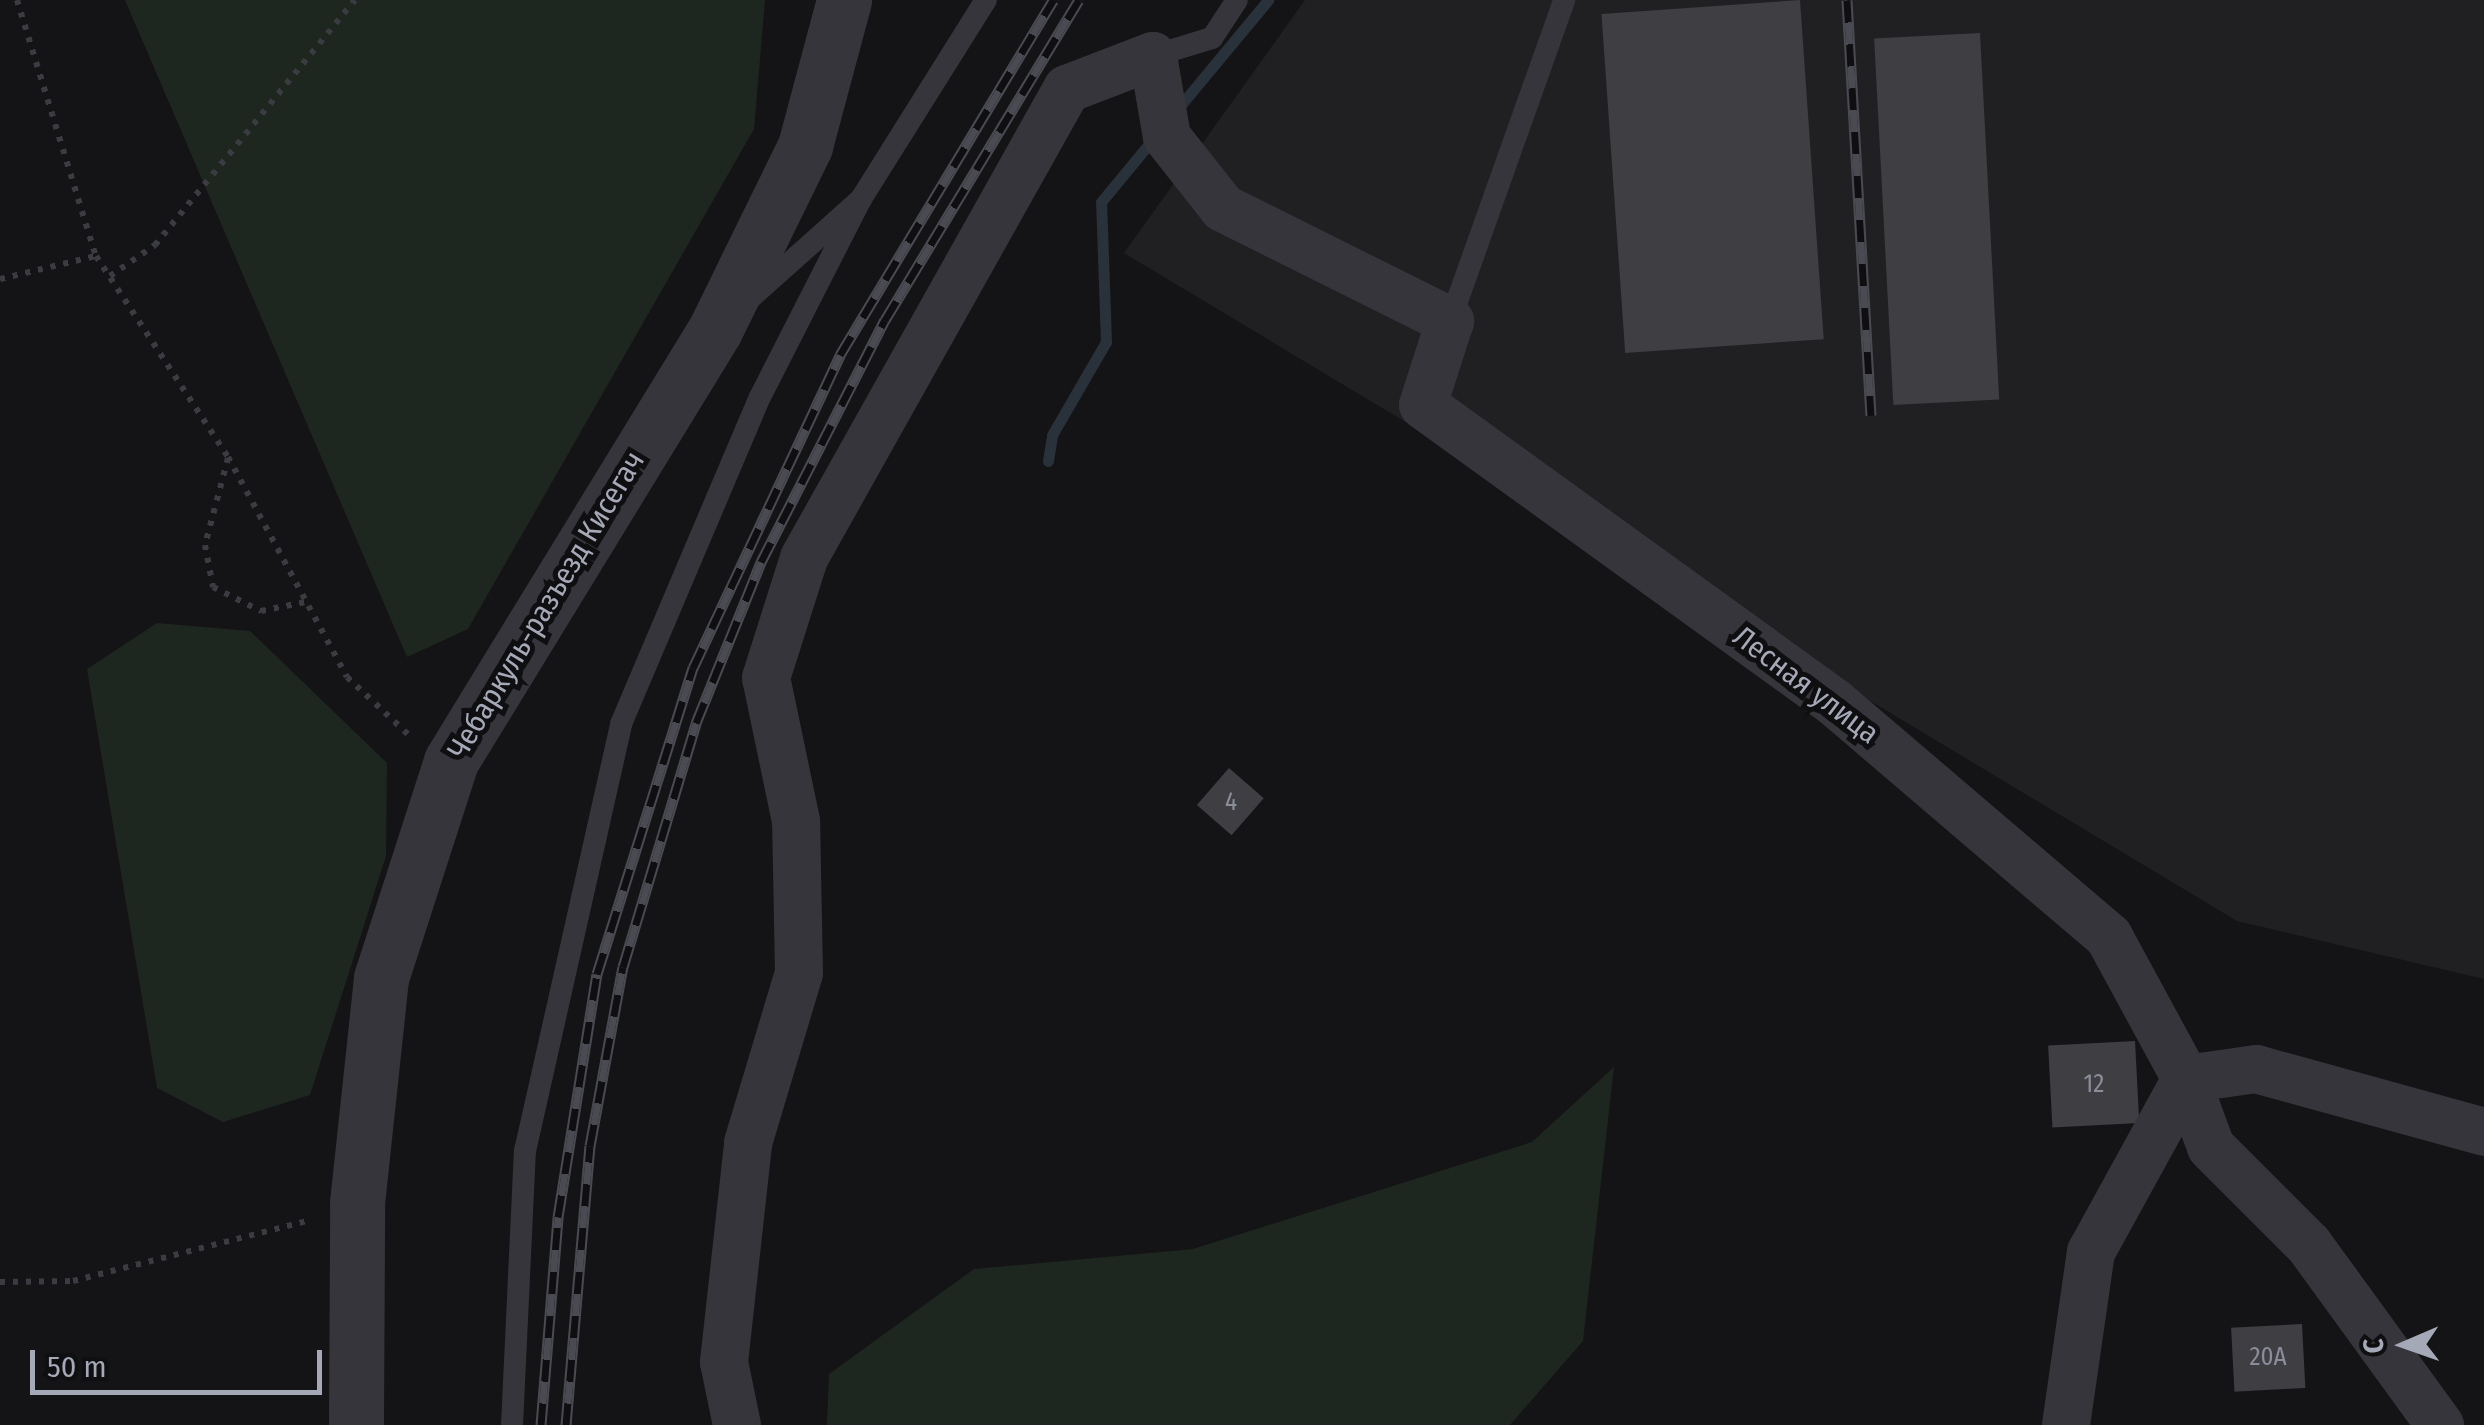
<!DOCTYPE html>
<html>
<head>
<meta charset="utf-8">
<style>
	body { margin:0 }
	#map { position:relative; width:2484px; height:1425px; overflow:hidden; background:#141416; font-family:"Fira Sans Condensed",sans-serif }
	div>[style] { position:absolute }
	.built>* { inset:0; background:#202023 }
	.green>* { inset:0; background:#1e2620 }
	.stream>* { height:11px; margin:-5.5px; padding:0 5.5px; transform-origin:5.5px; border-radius:5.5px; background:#29313a }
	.building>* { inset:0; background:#3e3e43; transform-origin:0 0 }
	.path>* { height:6px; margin-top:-3px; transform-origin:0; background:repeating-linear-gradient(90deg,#3b3c42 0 5px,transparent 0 13px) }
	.service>* { height:22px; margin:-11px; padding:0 11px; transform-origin:11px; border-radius:11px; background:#35353b }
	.minor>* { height:48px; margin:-24px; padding:0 24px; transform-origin:24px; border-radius:24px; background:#35353b }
	.tertiary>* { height:55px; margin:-27.5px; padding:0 27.5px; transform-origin:27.5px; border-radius:27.5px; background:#35353b }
	.rail>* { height:11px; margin-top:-5.5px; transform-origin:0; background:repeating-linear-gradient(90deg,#0f0f11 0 22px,#4a4b52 0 44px); box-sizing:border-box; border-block:2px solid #4a4b52 }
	span { translate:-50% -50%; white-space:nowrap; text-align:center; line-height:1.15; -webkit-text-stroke:10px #0f0f11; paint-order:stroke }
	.number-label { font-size:25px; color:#8b8e9a }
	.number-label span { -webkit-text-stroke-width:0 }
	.street-label { font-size:30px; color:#a5a9b7 }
	.north { position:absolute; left:2354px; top:1295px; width:100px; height:100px; -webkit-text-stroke:8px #0f0f11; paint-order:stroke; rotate:268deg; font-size:28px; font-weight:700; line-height:40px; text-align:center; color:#a5a9b7 }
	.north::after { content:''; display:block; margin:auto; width:35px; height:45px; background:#a5a9b7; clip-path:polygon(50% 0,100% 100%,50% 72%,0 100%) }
	.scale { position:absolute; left:30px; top:1350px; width:292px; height:45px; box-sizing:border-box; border:5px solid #a5a9b7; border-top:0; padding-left:12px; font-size:30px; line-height:35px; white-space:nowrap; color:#a5a9b7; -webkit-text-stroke:8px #0f0f11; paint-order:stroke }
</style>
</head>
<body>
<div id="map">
	<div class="built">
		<i style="clip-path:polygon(1305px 0,2484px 0,2484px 979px,2237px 921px,1124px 253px)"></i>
	</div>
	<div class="green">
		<i style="clip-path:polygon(125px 0,765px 0,754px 129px,468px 629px,407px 657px)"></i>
		<i style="clip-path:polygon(157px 623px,250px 631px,387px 763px,386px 856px,310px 1095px,223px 1122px,157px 1088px,87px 669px)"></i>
		<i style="clip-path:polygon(1614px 1067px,1583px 1341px,1510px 1425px,827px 1425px,829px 1374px,974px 1269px,1193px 1249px,1532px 1142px)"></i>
	</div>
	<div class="stream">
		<i style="left:1175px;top:112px;width:146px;rotate:-50.3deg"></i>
		<i style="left:1048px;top:461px;width:26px;rotate:-81deg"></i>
		<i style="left:1052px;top:435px;width:108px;rotate:-59.9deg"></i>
		<i style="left:1106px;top:342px;width:140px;rotate:-92deg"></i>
		<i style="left:1101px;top:202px;width:83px;rotate:-50.4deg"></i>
	</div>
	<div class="building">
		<i style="left:1800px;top:0;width:340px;height:199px;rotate:86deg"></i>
		<i style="left:1980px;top:33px;width:367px;height:106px;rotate:87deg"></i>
		<i style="left:1229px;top:768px;width:46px;height:49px;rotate:41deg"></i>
		<i style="left:2135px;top:1041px;width:82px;height:87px;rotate:87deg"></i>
		<i style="left:2302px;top:1324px;width:64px;height:71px;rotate:87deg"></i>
	</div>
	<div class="path">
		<i style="left:17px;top:0;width:268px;rotate:72.9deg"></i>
		<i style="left:96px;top:256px;width:240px;rotate:56.7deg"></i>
		<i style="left:228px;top:457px;width:250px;rotate:61.6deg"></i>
		<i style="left:347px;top:677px;width:88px;rotate:43.2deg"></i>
		<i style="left:110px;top:276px;width:55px;rotate:-34.6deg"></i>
		<i style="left:155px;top:245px;width:316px;rotate:-50.8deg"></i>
		<i style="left:0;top:279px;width:99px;rotate:-13.5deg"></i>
		<i style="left:228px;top:458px;width:90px;rotate:104.8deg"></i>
		<i style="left:205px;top:545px;width:43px;rotate:79.2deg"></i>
		<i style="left:213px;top:587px;width:54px;rotate:26.6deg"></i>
		<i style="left:261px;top:611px;width:45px;rotate:-11.6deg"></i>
		<i style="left:0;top:1282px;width:73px;rotate:-0.8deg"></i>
		<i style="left:73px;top:1281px;width:246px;rotate:-14.4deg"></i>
	</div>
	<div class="service">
		<i style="left:1153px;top:56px;width:62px;rotate:-17deg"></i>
		<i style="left:1212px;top:38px;width:45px;rotate:-56.7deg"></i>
		<i style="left:747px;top:301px;width:153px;rotate:-41.8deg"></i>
		<i style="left:861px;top:199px;width:235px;rotate:-57.9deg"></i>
		<i style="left:1450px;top:321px;width:341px;rotate:-70.4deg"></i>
		<i style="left:512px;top:1425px;width:274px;rotate:-87.3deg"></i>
		<i style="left:525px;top:1151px;width:438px;rotate:-77.3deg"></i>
		<i style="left:621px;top:724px;width:355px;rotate:-67deg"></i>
		<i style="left:760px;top:397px;width:222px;rotate:-63deg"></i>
	</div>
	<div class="minor">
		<i style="left:737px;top:1425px;width:64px;rotate:-101.7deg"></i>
		<i style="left:724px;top:1362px;width:220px;rotate:-83.7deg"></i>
		<i style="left:748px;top:1143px;width:177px;rotate:-73.3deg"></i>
		<i style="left:799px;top:973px;width:152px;rotate:-91.1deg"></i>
		<i style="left:796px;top:821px;width:146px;rotate:-101.8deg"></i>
		<i style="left:766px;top:678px;width:126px;rotate:-72.4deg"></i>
		<i style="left:804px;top:558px;width:538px;rotate:-60.72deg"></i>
		<i style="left:1067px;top:89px;width:92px;rotate:-21deg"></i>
		<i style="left:1153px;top:56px;width:82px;rotate:80.2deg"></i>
		<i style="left:1167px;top:137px;width:90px;rotate:51.7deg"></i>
		<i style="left:1223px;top:208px;width:254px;rotate:26.5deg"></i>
		<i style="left:1450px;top:321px;width:88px;rotate:107.8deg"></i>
		<i style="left:1423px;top:405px;width:507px;rotate:35.85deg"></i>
		<i style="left:1834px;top:702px;width:362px;rotate:40.5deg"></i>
		<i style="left:2109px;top:937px;width:162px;rotate:61.5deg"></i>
		<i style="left:2186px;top:1079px;width:72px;rotate:69.8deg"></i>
		<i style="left:2211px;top:1147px;width:139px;rotate:45deg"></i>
		<i style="left:2309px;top:1245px;width:223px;rotate:54deg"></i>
		<i style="left:2066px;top:1425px;width:175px;rotate:-81.8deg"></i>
		<i style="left:2091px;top:1252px;width:197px;rotate:-61.2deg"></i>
		<i style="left:2186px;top:1079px;width:71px;rotate:-8.1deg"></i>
		<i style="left:2256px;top:1069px;width:237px;rotate:15.4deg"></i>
	</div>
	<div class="tertiary">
		<i style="left:356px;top:1425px;width:222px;rotate:-89.7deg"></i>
		<i style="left:357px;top:1203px;width:226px;rotate:-83.9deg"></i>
		<i style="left:381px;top:978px;width:228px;rotate:-72.1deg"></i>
		<i style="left:451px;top:761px;width:505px;rotate:-58.51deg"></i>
		<i style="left:715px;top:330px;width:205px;rotate:-63.9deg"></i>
		<i style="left:805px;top:146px;width:151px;rotate:-75deg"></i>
	</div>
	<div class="rail">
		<i style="left:1847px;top:0;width:416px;rotate:86.7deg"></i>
		<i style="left:541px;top:1425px;width:209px;rotate:-85.3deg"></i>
		<i style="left:558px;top:1217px;width:246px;rotate:-80.9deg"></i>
		<i style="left:597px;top:974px;width:321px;rotate:-72.6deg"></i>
		<i style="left:693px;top:668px;width:346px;rotate:-64.8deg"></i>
		<i style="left:840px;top:355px;width:414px;rotate:-59deg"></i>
		<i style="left:566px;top:1425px;width:280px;rotate:-85.1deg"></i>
		<i style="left:590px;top:1146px;width:182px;rotate:-79.6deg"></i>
		<i style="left:623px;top:967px;width:255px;rotate:-73.3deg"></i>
		<i style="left:696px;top:723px;width:174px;rotate:-68deg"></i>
		<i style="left:761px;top:562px;width:272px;rotate:-62.9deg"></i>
		<i style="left:885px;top:320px;width:374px;rotate:-58.8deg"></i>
	</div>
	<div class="number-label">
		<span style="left:1231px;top:802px">4</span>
		<span style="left:2094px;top:1084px">12</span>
		<span style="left:2268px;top:1357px">20А</span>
	</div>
	<div class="street-label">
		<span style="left:546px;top:605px;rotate:-59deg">Чебаркуль-разъезд Кисегач</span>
		<span style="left:1806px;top:685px;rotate:37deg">Лесная улица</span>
	</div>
	<div class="north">С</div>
	<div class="scale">50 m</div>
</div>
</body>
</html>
